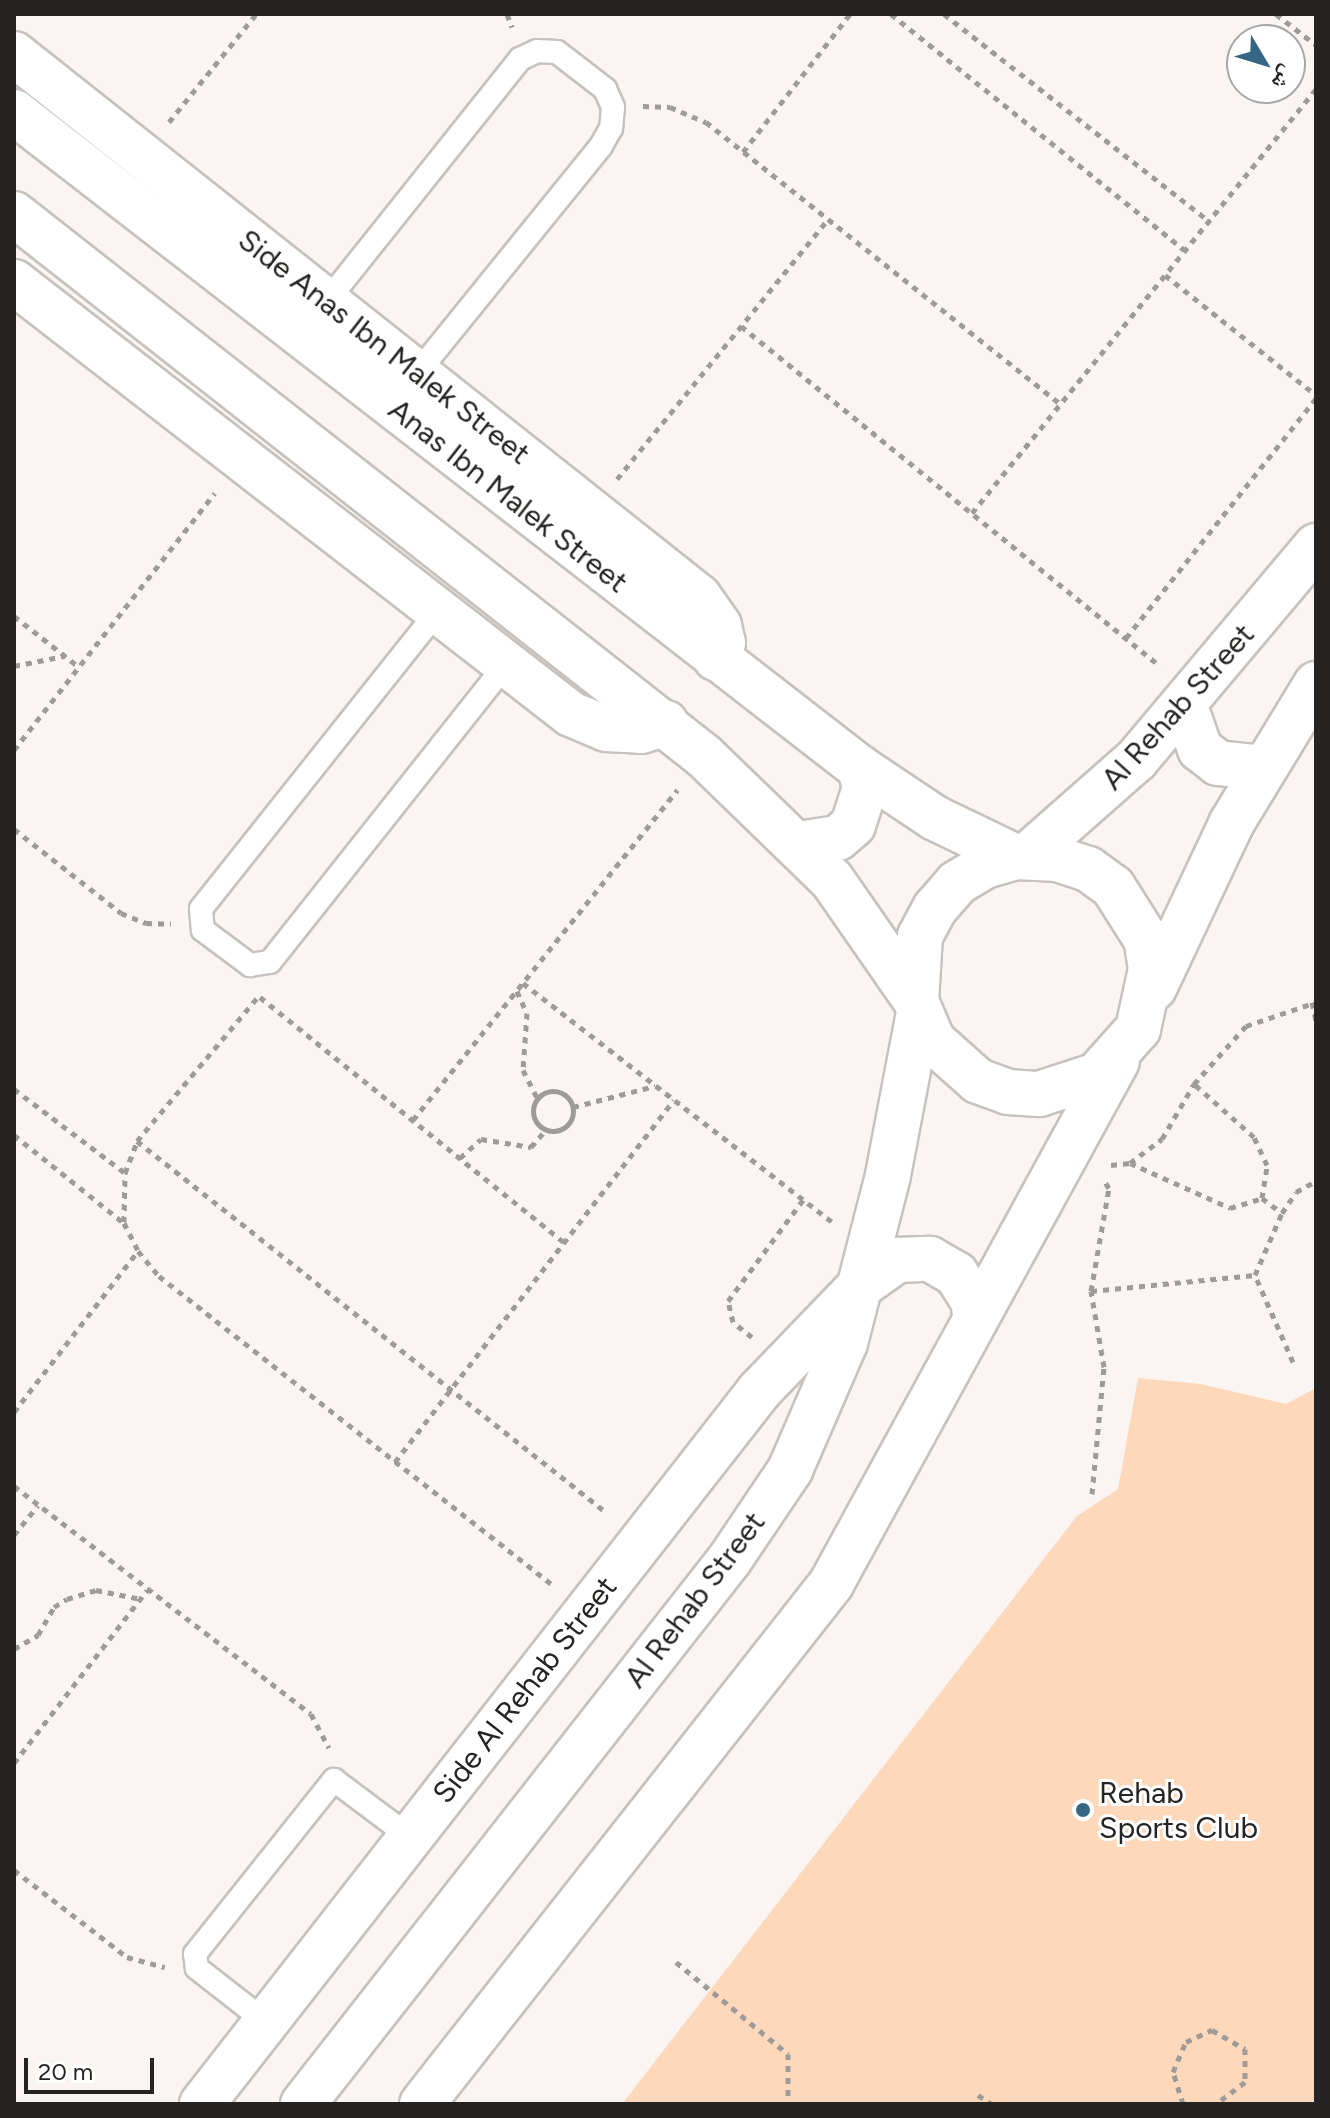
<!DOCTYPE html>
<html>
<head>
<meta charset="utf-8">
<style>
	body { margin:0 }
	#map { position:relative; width:1330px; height:2118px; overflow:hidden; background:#faf5f2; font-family:Figtree,"Noto Naskh Arabic",sans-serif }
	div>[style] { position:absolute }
	.green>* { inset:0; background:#fed8ba }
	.path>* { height:5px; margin-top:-2.5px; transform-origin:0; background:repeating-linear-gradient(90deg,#9f9b99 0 6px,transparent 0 12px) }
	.path>.ring { margin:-2.5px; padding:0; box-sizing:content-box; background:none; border:5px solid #9f9b99; border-radius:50% }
	.roads { filter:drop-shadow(2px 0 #c7c2bf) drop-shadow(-2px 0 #c7c2bf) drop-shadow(0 2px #c7c2bf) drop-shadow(0 -2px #c7c2bf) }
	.lane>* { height:22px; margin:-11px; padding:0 11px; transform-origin:11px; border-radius:11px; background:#fff }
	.street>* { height:44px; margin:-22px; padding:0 22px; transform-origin:22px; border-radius:22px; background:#fff }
	.secondary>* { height:44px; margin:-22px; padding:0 22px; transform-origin:22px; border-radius:22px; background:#fff }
	.dots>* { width:22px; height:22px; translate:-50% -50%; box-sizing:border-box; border:4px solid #fff; border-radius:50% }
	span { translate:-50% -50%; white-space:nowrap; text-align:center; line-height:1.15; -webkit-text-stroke:6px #fff; paint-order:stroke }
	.street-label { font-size:30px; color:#252422 }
	.poi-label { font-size:30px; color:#252422 }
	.left { translate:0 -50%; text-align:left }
	.frame { position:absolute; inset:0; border:16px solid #252422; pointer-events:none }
	.north { position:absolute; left:1226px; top:24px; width:80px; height:80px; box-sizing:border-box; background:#fff; border:2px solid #a8a7a7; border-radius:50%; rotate:128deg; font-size:22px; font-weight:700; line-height:32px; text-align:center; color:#252422 }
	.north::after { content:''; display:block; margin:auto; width:28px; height:36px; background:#356785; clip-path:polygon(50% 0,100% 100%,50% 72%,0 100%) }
	.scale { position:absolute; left:24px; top:2058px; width:130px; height:36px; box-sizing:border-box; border:4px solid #252422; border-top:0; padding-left:10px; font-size:24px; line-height:28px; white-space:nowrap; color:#252422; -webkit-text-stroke:6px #fff; paint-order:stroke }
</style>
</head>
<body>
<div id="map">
	<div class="green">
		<i style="clip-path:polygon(1138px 1378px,1201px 1384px,1286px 1404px,1316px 1388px,1316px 2104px,622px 2104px,1077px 1516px,1118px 1489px)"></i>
	</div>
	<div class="path">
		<i style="left:507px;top:14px;width:14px;rotate:69deg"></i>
		<i style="left:891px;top:14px;width:377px;rotate:38.8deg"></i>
		<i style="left:944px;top:14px;width:336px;rotate:38deg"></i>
		<i style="left:1276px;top:14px;width:51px;rotate:37.8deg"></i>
		<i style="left:643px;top:106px;width:27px;rotate:2deg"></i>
		<i style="left:670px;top:107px;width:39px;rotate:23deg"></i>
		<i style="left:706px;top:122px;width:453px;rotate:38.5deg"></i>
		<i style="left:169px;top:122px;width:139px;rotate:-51.1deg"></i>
		<i style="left:743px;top:152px;width:175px;rotate:-52.2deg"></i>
		<i style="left:1165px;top:275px;width:193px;rotate:38.5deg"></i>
		<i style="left:741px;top:326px;width:540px;rotate:39.06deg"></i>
		<i style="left:617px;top:479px;width:335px;rotate:-50.9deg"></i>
		<i style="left:972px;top:513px;width:546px;rotate:-50.95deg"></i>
		<i style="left:14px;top:616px;width:83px;rotate:38.1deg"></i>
		<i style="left:1126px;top:638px;width:306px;rotate:-51.6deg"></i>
		<i style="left:14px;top:666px;width:51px;rotate:-11.3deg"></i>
		<i style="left:14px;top:750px;width:326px;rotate:-52deg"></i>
		<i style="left:14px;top:829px;width:136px;rotate:38.1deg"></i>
		<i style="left:121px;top:913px;width:27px;rotate:22deg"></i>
		<i style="left:146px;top:923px;width:25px;rotate:2deg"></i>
		<i style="left:523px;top:983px;width:391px;rotate:37.7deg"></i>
		<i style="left:517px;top:991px;width:24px;rotate:66deg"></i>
		<i style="left:527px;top:1013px;width:57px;rotate:94deg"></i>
		<i style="left:523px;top:1070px;width:31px;rotate:63deg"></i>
		<i style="left:260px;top:997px;width:390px;rotate:38.9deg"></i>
		<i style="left:1312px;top:1002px;width:19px;rotate:78deg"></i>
		<i style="left:14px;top:1089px;width:139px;rotate:37.1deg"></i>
		<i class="ring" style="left:533px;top:1091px;width:35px;height:35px"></i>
		<i style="left:573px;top:1107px;width:85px;rotate:-14.4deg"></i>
		<i style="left:413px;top:1120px;width:423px;rotate:-51.3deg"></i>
		<i style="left:14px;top:1135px;width:141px;rotate:38.7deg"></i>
		<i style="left:124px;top:1223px;width:31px;rotate:63deg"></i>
		<i style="left:138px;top:1251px;width:33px;rotate:50deg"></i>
		<i style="left:159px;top:1276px;width:502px;rotate:38.13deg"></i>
		<i style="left:137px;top:1141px;width:599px;rotate:38.36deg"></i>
		<i style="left:460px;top:1158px;width:28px;rotate:-42deg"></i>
		<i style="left:481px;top:1139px;width:51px;rotate:9.1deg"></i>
		<i style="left:531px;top:1147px;width:23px;rotate:-49deg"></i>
		<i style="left:1130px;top:1163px;width:110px;rotate:24.2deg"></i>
		<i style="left:1230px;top:1208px;width:34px;rotate:-17deg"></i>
		<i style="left:1262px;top:1198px;width:33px;rotate:-81deg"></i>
		<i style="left:1267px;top:1165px;width:31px;rotate:-115deg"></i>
		<i style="left:1254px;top:1137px;width:80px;rotate:-138.5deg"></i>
		<i style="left:1111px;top:1165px;width:19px;rotate:-6deg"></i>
		<i style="left:1130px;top:1163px;width:40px;rotate:-37deg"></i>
		<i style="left:1162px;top:1139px;width:64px;rotate:-59.8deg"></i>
		<i style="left:1194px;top:1084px;width:78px;rotate:-48.1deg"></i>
		<i style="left:1246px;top:1026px;width:74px;rotate:-18.9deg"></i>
		<i style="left:1262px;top:1198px;width:25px;rotate:37deg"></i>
		<i style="left:124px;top:1222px;width:49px;rotate:-88.8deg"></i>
		<i style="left:125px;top:1173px;width:34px;rotate:-69deg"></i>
		<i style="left:137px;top:1141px;width:187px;rotate:-50deg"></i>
		<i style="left:1091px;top:1291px;width:165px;rotate:-5.6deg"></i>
		<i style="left:752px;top:1337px;width:24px;rotate:-142deg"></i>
		<i style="left:733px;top:1322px;width:22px;rotate:-103deg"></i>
		<i style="left:728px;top:1301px;width:126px;rotate:-53.4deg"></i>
		<i style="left:1293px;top:1362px;width:95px;rotate:-113.6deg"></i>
		<i style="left:1255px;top:1275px;width:68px;rotate:-66.5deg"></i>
		<i style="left:1282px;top:1213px;width:25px;rotate:-56deg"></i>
		<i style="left:1296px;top:1192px;width:23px;rotate:-29deg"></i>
		<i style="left:14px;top:1412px;width:203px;rotate:-52.4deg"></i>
		<i style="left:395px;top:1462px;width:457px;rotate:-52.4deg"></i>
		<i style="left:14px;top:1486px;width:374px;rotate:37.5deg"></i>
		<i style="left:311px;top:1714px;width:38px;rotate:62deg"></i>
		<i style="left:1092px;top:1494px;width:128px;rotate:-84.6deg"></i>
		<i style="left:1104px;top:1367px;width:77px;rotate:-99.7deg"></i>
		<i style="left:1091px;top:1291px;width:105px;rotate:-80.1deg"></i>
		<i style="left:1109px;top:1188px;width:11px;rotate:-124deg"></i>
		<i style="left:14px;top:1535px;width:38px;rotate:-51deg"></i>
		<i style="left:14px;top:1649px;width:28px;rotate:-30deg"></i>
		<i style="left:38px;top:1635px;width:32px;rotate:-60deg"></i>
		<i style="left:54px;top:1607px;width:15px;rotate:-32deg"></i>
		<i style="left:67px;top:1599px;width:30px;rotate:-17deg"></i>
		<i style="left:96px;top:1590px;width:46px;rotate:11.3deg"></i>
		<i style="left:14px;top:1763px;width:218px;rotate:-52.4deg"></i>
		<i style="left:14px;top:1870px;width:143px;rotate:37.6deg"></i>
		<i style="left:127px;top:1957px;width:39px;rotate:15deg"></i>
		<i style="left:676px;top:1962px;width:145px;rotate:39.4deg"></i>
		<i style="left:788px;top:2054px;width:50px;rotate:90deg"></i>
		<i style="left:978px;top:2095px;width:17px;rotate:33deg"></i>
		<i style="left:1183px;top:2104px;width:34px;rotate:-107deg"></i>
		<i style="left:1173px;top:2072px;width:33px;rotate:-67deg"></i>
		<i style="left:1186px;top:2042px;width:29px;rotate:-25deg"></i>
		<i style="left:1212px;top:2030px;width:38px;rotate:30deg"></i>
		<i style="left:1245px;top:2049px;width:33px;rotate:90deg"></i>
		<i style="left:1245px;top:2082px;width:36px;rotate:143deg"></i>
	</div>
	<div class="roads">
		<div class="lane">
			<i style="left:327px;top:301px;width:310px;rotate:-51.4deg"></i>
			<i style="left:520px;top:59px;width:19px;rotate:-25deg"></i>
			<i style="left:537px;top:51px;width:20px;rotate:3deg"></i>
			<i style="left:557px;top:52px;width:61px;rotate:37.6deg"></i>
			<i style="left:605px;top:89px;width:20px;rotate:66deg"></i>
			<i style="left:613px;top:107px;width:21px;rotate:95deg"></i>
			<i style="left:611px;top:128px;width:21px;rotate:119deg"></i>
			<i style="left:601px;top:146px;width:292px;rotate:129deg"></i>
			<i style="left:437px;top:612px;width:379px;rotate:128.5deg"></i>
			<i style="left:201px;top:909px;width:21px;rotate:85deg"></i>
			<i style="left:203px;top:930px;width:59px;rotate:36.7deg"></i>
			<i style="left:250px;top:965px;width:20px;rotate:-9deg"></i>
			<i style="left:270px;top:962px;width:379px;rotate:-51.6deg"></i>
			<i style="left:266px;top:2022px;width:88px;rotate:-142deg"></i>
			<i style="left:197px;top:1968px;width:14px;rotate:-98deg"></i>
			<i style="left:195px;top:1954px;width:223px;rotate:-51.4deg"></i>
			<i style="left:334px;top:1780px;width:95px;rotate:36.9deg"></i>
		</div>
		<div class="street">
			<i style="left:14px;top:54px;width:874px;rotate:38.4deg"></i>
			<i style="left:699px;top:597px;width:35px;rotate:55deg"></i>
			<i style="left:719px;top:626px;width:17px;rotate:77deg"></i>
			<i style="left:723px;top:643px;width:17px;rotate:115deg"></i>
			<i style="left:14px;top:282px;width:705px;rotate:37.8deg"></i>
			<i style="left:571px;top:714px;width:38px;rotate:23deg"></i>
			<i style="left:606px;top:729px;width:35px;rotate:3deg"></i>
			<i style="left:641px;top:731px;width:26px;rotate:-18deg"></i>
			<i style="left:202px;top:2104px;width:905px;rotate:-52deg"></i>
			<i style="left:759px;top:1391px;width:144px;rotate:-46.1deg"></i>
		</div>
		<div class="secondary">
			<i style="left:14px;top:112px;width:1071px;rotate:37.79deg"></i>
			<i style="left:860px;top:768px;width:90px;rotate:33.7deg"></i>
			<i style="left:935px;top:818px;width:90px;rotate:25.7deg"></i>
			<i style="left:14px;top:214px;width:877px;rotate:38.15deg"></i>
			<i style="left:704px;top:756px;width:178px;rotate:44.1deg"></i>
			<i style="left:832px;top:880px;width:147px;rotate:55.2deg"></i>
			<i style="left:916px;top:1001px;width:43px;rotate:67deg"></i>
			<i style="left:933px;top:1041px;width:60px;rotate:41.6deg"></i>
			<i style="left:978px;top:1081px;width:32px;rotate:20deg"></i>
			<i style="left:1008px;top:1092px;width:31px;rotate:4deg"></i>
			<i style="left:1039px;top:1094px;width:61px;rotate:-18.1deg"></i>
			<i style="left:1097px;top:1075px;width:62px;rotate:-48.3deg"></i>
			<i style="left:1138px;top:1029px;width:61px;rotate:-77.8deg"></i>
			<i style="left:1151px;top:969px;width:30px;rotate:-99deg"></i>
			<i style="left:1146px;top:939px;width:62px;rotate:-122.4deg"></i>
			<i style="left:1113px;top:887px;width:31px;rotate:-144deg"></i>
			<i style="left:1088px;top:869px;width:32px;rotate:-162deg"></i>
			<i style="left:1058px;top:859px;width:42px;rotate:-177.3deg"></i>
			<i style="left:1016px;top:857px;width:32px;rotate:164deg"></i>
			<i style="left:985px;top:866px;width:33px;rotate:149deg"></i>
			<i style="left:957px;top:883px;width:33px;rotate:131deg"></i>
			<i style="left:935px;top:908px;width:32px;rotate:118deg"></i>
			<i style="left:920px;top:936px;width:65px;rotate:93.5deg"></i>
			<i style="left:1185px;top:706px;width:46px;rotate:70.8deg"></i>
			<i style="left:1200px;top:749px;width:23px;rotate:38deg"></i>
			<i style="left:1218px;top:763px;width:45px;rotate:6.3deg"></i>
			<i style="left:799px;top:844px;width:39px;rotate:-9deg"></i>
			<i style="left:838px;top:838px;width:20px;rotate:-41deg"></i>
			<i style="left:853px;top:825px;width:39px;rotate:-72deg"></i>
			<i style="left:865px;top:788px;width:21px;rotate:-104deg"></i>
			<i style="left:1027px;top:856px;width:145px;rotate:-41.4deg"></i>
			<i style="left:1136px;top:760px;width:280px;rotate:-49.9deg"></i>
			<i style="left:1154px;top:988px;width:181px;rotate:-64.8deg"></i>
			<i style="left:1231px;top:824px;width:164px;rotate:-58.7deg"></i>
			<i style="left:859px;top:1287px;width:47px;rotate:-35.4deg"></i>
			<i style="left:897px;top:1260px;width:33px;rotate:-2deg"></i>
			<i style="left:930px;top:1259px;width:30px;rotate:30deg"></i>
			<i style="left:956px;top:1274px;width:31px;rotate:57deg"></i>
			<i style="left:973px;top:1300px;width:15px;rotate:82deg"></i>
			<i style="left:303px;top:2104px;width:692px;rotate:-51.92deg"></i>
			<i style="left:730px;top:1559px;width:107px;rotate:-56deg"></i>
			<i style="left:790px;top:1470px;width:138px;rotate:-66.6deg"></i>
			<i style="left:845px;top:1343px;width:173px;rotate:-75.6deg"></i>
			<i style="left:888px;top:1175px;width:165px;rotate:-79.2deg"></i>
			<i style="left:422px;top:2104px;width:662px;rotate:-51.81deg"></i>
			<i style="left:831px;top:1584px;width:596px;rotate:-61.33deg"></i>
		</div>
	</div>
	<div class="dots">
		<i style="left:1083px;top:1810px;background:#356785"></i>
	</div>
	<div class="street-label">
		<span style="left:384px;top:347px;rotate:38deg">Side Anas Ibn Malek Street</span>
		<span style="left:508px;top:496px;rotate:38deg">Anas Ibn Malek Street</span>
		<span style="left:1178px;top:707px;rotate:-48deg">Al Rehab Street</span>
		<span style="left:695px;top:1600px;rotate:-53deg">Al Rehab Street</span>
		<span style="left:525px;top:1690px;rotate:-52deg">Side Al Rehab Street</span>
	</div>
	<div class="poi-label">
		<span class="left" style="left:1099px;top:1810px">Rehab<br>Sports Club</span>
	</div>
	<div class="frame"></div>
	<div class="north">ش</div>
	<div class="scale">20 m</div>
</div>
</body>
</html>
